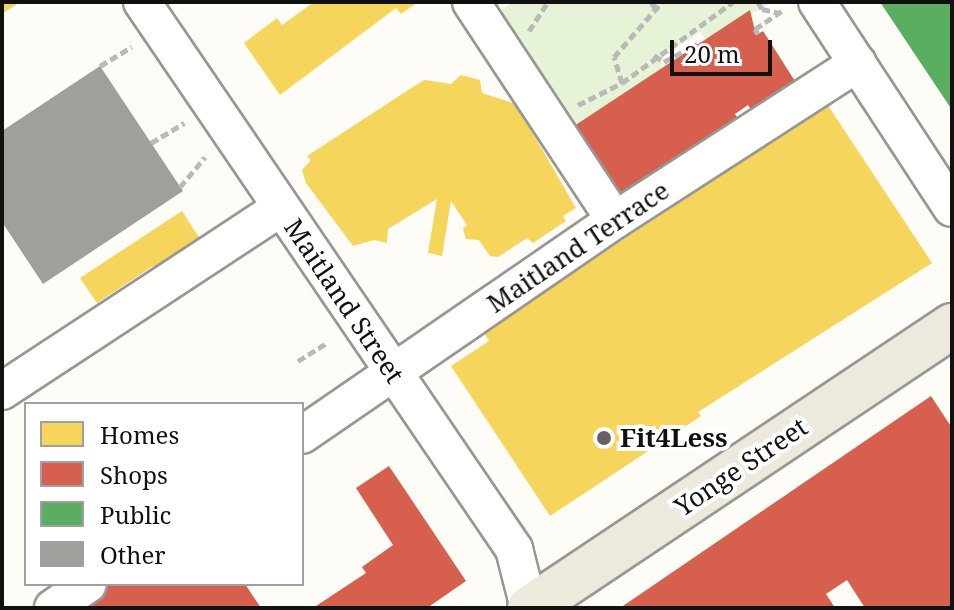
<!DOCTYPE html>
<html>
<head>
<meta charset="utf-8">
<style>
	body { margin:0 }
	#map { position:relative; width:954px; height:610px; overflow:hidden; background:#fdfcf7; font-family:"Noto Serif",serif }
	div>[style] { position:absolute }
	.green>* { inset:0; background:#e7f3d7 }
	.homes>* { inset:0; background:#f6d55c }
	.shops>* { inset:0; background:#d6604d }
	.public>* { inset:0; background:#5aae61 }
	.building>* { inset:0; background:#a19f9c }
	.path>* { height:5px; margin-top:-2.5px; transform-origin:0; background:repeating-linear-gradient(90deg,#b9b9b8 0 8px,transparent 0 12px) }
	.roads { filter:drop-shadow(2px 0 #979795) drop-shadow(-2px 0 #979795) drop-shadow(0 2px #979795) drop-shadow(0 -2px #979795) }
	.minor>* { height:36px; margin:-18px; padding:0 18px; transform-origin:18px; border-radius:18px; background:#fffffe }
	.major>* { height:44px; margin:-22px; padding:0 22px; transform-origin:22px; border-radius:22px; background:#ede9dc }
	.dots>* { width:22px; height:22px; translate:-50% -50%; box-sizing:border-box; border:4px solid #fff; border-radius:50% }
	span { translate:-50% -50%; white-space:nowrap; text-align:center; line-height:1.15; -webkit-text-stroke:8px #fff; paint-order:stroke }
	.street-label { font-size:26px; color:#111 }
	.poi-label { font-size:26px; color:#111; font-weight:700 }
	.left { translate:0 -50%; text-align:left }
	.frame { position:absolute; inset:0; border:4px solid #111; pointer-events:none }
	.legend { position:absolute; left:24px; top:402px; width:280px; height:184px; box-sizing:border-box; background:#fff; border:2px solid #a0a0a0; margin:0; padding:10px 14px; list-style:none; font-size:24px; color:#111 }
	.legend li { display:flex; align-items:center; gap:16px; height:40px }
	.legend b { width:40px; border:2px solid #a0a0a0 }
	.scale { position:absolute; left:670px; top:40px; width:102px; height:36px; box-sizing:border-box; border:4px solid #111; border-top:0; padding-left:10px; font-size:24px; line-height:28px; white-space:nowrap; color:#111; -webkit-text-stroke:6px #fff; paint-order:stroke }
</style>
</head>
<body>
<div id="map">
	<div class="green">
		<i style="clip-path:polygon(513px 2px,773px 2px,705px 39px,700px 32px,664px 56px,660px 70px,571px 128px,495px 14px)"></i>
	</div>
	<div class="homes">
		<i style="clip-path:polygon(2px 2px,20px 2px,2px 14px)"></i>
		<i style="clip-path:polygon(314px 2px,418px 2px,401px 14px,396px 8px,280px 95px,244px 43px,277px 18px,282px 25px)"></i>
		<i style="clip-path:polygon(461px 75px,480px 80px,482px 93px,516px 104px,576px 208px,563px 216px,566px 221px,533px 243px,527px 238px,498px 257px,490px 256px,479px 240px,466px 239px,463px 228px,467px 225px,451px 201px,442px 256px,428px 253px,437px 199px,388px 229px,387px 243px,374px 240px,353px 246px,306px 183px,302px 170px,311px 160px,307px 156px,416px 85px,425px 80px,451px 84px)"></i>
		<i style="clip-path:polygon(827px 104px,932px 263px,698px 412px,701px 416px,550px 516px,451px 366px,489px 341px,484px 333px,490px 328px)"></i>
		<i style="clip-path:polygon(182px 211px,202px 242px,160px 276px,153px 266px,97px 303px,80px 278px)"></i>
	</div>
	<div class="shops">
		<i style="clip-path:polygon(750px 10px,756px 35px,763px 31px,800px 89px,756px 117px,748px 105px,735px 114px,743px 126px,624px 207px,571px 128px)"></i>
		<i style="clip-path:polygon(931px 396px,952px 428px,952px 608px,865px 608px,847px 580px,826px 594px,835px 608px,620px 608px)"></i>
		<i style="clip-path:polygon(389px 466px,466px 581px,427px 608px,313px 608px,366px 573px,362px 567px,393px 545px,356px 488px)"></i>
		<i style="clip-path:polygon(102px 584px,245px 584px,261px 608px,71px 608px)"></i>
	</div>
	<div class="public">
		<i style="clip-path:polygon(880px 2px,952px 2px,952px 110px)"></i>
	</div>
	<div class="building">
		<i style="clip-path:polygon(100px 66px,183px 191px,43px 284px,2px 222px,2px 131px)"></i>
	</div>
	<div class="path">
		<i style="left:651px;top:2px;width:9px;rotate:54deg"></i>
		<i style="left:758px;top:2px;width:8px;rotate:60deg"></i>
		<i style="left:762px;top:9px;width:17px;rotate:13deg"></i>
		<i style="left:529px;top:31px;width:35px;rotate:-57deg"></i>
		<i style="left:758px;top:34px;width:6px;rotate:-121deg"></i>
		<i style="left:755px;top:29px;width:34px;rotate:-34deg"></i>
		<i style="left:654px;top:55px;width:12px;rotate:35deg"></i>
		<i style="left:664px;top:62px;width:38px;rotate:-29deg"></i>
		<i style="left:100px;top:66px;width:37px;rotate:-31deg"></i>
		<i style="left:622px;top:83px;width:27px;rotate:-107deg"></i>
		<i style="left:614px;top:57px;width:73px;rotate:-48.9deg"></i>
		<i style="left:578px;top:105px;width:49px;rotate:-26.6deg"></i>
		<i style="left:622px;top:83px;width:137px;rotate:-36.1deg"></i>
		<i style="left:151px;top:143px;width:39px;rotate:-31deg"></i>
		<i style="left:180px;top:187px;width:39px;rotate:-50deg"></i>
		<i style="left:298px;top:361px;width:36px;rotate:-32deg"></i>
	</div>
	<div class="roads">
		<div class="minor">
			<i style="left:142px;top:2px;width:662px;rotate:55.78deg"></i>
			<i style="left:514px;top:549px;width:61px;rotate:75.7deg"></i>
			<i style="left:471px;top:2px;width:261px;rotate:56.6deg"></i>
			<i style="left:817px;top:2px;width:246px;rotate:56.8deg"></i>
			<i style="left:2px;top:391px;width:334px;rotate:-33.3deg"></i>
			<i style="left:302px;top:435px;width:380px;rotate:-34.5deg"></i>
			<i style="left:615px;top:220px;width:289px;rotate:-32.9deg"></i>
			<i style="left:53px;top:608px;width:42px;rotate:-34.4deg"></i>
		</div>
		<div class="major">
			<i style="left:530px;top:608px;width:508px;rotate:-33.75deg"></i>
		</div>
	</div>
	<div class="dots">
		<i style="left:604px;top:438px;background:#646362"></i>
	</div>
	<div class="street-label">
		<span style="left:578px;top:247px;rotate:-34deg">Maitland Terrace</span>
		<span style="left:344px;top:301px;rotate:56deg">Maitland Street</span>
		<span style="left:741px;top:467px;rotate:-34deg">Yonge Street</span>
	</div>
	<div class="poi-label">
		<span class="left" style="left:620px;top:438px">Fit4Less</span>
	</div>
	<div class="frame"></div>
	<ul class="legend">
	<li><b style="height:22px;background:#f6d55c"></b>Homes</li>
	<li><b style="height:22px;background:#d6604d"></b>Shops</li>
	<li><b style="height:22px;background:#5aae61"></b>Public</li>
	<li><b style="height:22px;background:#a19f9c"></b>Other</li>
	</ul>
	<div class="scale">20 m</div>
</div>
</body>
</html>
